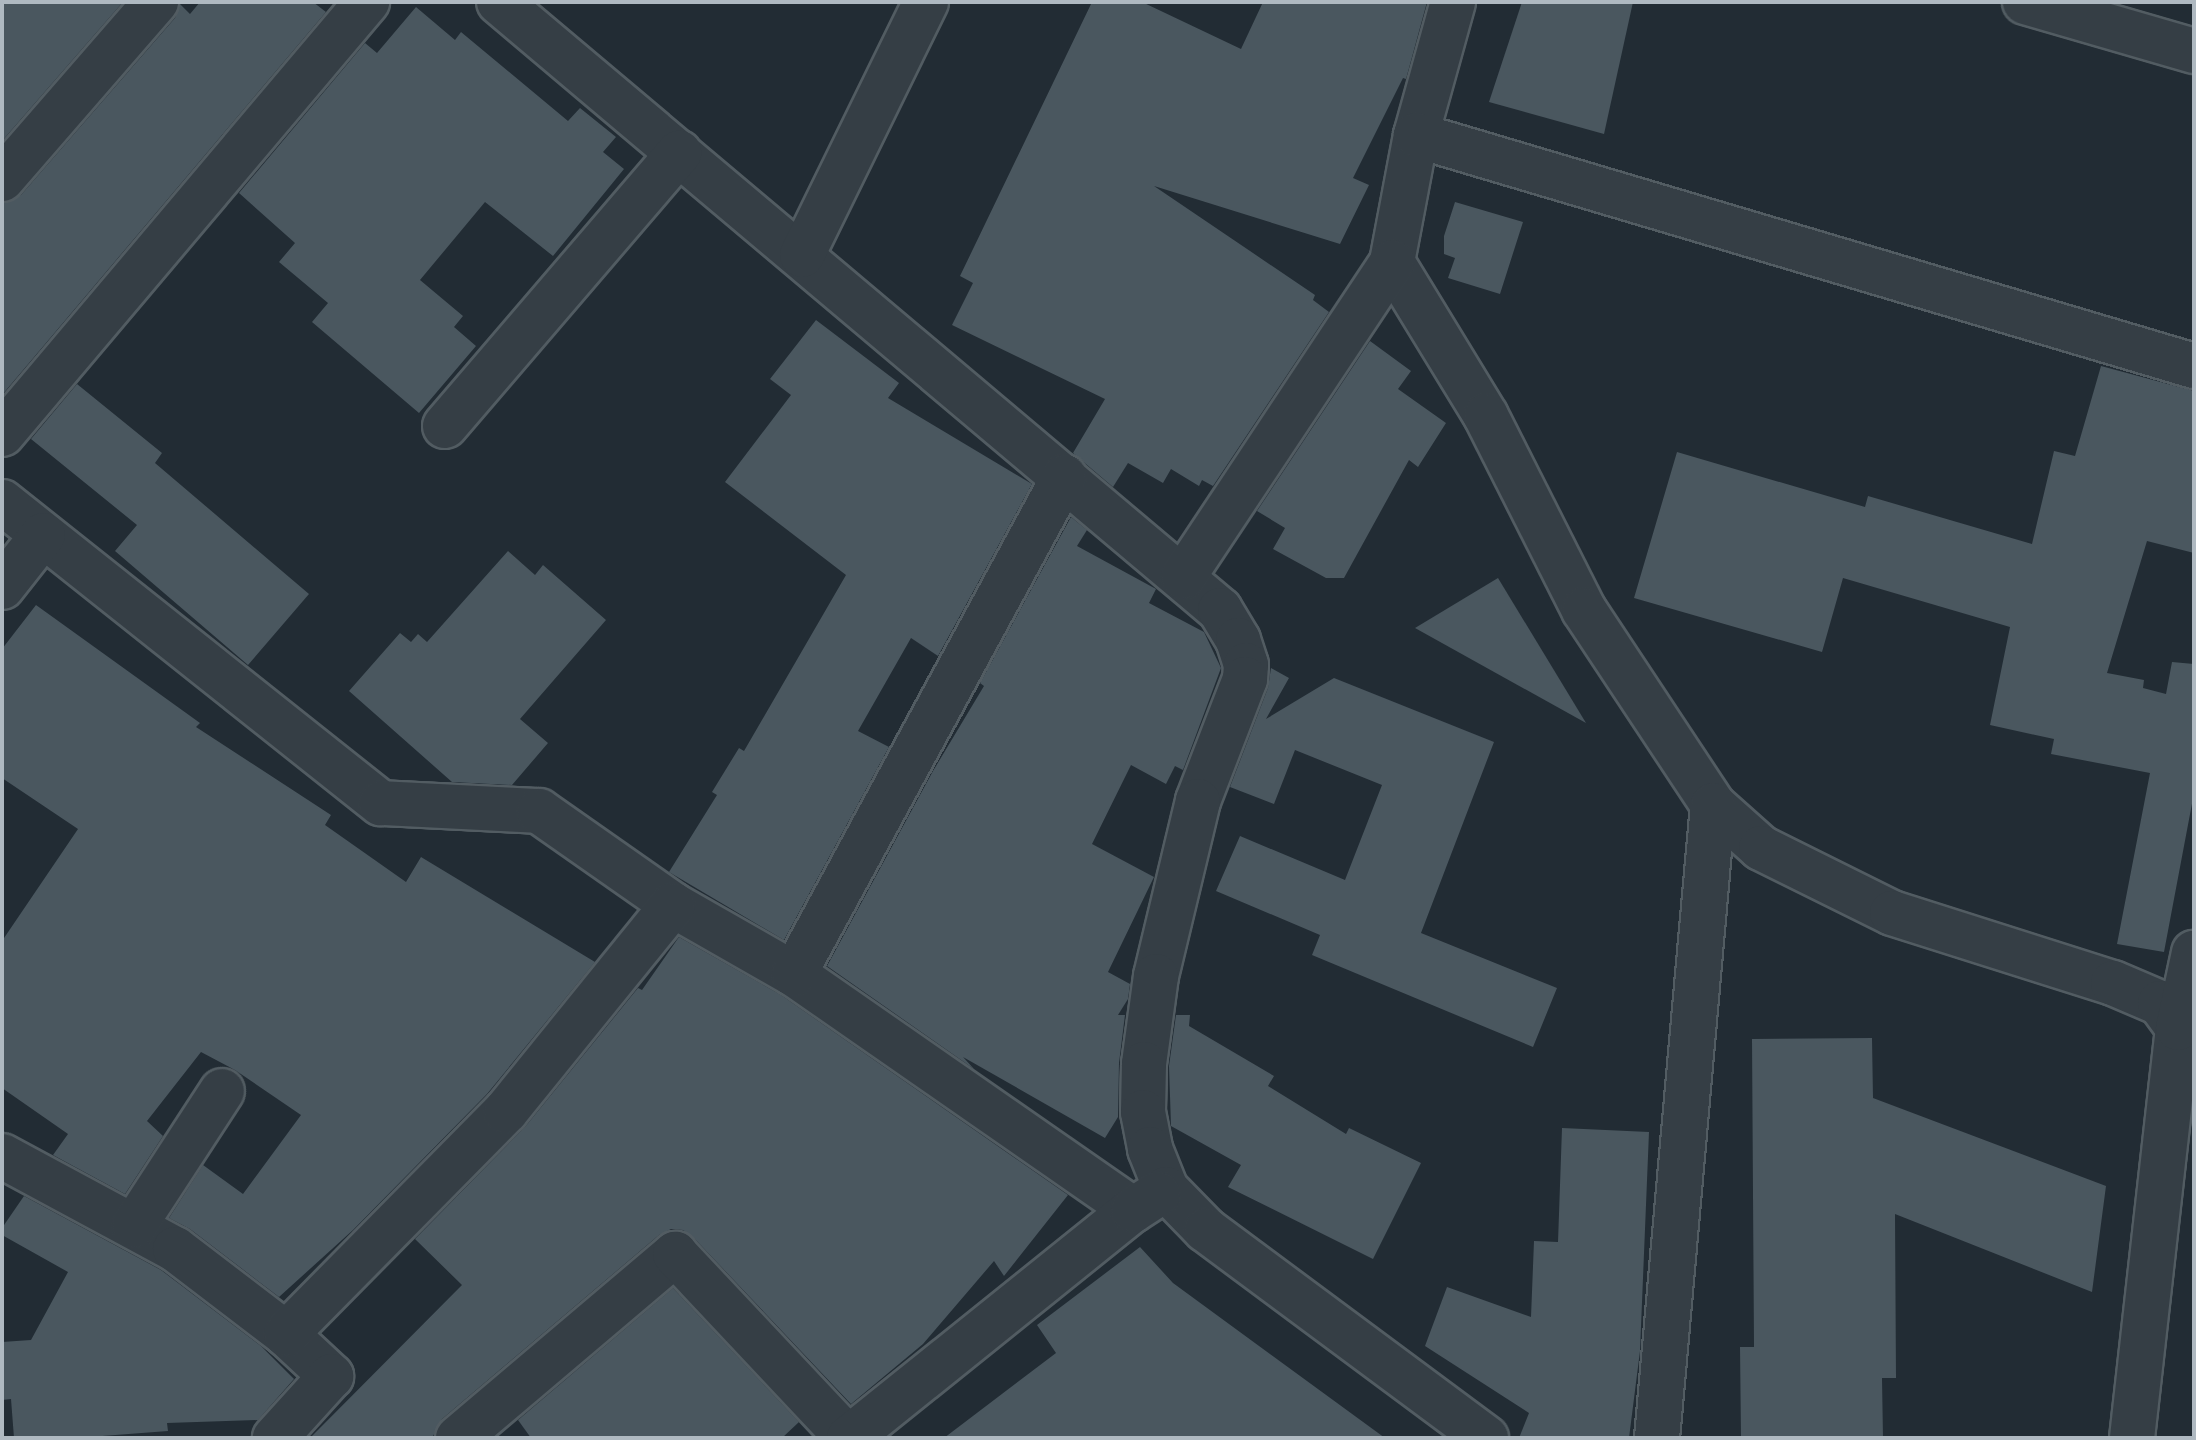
<!DOCTYPE html>
<html>
<head>
<meta charset="utf-8">
<style>
	body { margin:0 }
	#map { position:relative; width:2196px; height:1440px; overflow:hidden; background:#222c34; font-family:"PT Sans",sans-serif }
	div>[style] { position:absolute }
	.building>* { inset:0; background:#4a575f }
	.roads { filter:drop-shadow(2px 0 #525c62) drop-shadow(-2px 0 #525c62) drop-shadow(0 2px #525c62) drop-shadow(0 -2px #525c62) }
	.minor>* { height:44px; margin:-22px; padding:0 22px; transform-origin:22px; border-radius:22px; background:#353e45 }
	span { translate:-50% -50%; white-space:nowrap; text-align:center; line-height:1.15; -webkit-text-stroke:6px #1a2329; paint-order:stroke }
	.frame { position:absolute; inset:0; border:4px solid #afb9c1; pointer-events:none }
</style>
</head>
<body>
<div id="map">
	<div class="building">
		<i style="clip-path:polygon(2px 2px,123px 2px,2px 141px)"></i>
		<i style="clip-path:polygon(200px 2px,313px 2px,326px 12px,2px 395px,2px 203px,21px 195px,175px 18px,180px 4px,190px 14px)"></i>
		<i style="clip-path:polygon(1092px 2px,1142px 2px,1241px 49px,1263px 2px,1427px 2px,1406px 79px,1403px 78px,1353px 178px,1369px 185px,1340px 244px,1154px 186px,1315px 295px,1313px 300px,1329px 312px,1213px 486px,1202px 480px,1199px 486px,1171px 469px,1163px 483px,1128px 463px,1113px 487px,1073px 453px,1105px 399px,952px 325px,973px 283px,960px 276px)"></i>
		<i style="clip-path:polygon(1522px 2px,1633px 2px,1604px 134px,1489px 102px)"></i>
		<i style="clip-path:polygon(416px 7px,455px 40px,461px 32px,568px 121px,580px 108px,616px 137px,603px 152px,624px 169px,553px 256px,485px 202px,420px 280px,463px 316px,454px 327px,476px 346px,419px 413px,312px 322px,328px 303px,279px 262px,295px 243px,239px 193px,365px 43px,377px 53px)"></i>
		<i style="clip-path:polygon(1455px 202px,1523px 222px,1500px 294px,1448px 278px,1455px 258px,1444px 254px,1444px 236px)"></i>
		<i style="clip-path:polygon(816px 320px,899px 383px,888px 398px,1032px 484px,938px 656px,911px 638px,858px 731px,889px 747px,784px 940px,669px 872px,717px 795px,712px 792px,739px 748px,744px 751px,846px 575px,725px 482px,791px 395px,770px 379px)"></i>
		<i style="clip-path:polygon(1370px 341px,1411px 371px,1398px 389px,1446px 423px,1418px 467px,1409px 460px,1344px 578px,1326px 578px,1273px 549px,1285px 528px,1257px 511px)"></i>
		<i style="clip-path:polygon(2101px 366px,2194px 391px,2194px 553px,2147px 541px,2107px 673px,2144px 680px,2143px 688px,2166px 694px,2172px 662px,2194px 664px,2194px 793px,2164px 952px,2117px 944px,2150px 773px,2051px 754px,2054px 739px,1990px 725px,2010px 627px,1843px 578px,1822px 652px,1634px 598px,1677px 452px,1865px 507px,1868px 496px,2032px 544px,2054px 451px,2075px 456px)"></i>
		<i style="clip-path:polygon(77px 384px,162px 453px,155px 463px,309px 594px,248px 665px,115px 551px,137px 525px,31px 439px)"></i>
		<i style="clip-path:polygon(1071px 517px,1087px 530px,1077px 546px,1156px 589px,1149px 603px,1204px 632px,1221px 668px,1183px 770px,1175px 766px,1166px 784px,1131px 765px,1092px 844px,1154px 877px,1108px 972px,1130px 984px,1128px 999px,1118px 1015px,1125px 1015px,1119px 1063px,1118px 1117px,1105px 1138px,963px 1057px,974px 1069px,827px 966px,933px 771px,984px 686px,980px 683px)"></i>
		<i style="clip-path:polygon(508px 551px,535px 575px,543px 565px,606px 620px,520px 719px,548px 743px,512px 785px,452px 782px,349px 691px,400px 633px,411px 642px,418px 634px,427px 642px)"></i>
		<i style="clip-path:polygon(1498px 578px,1586px 723px,1415px 628px)"></i>
		<i style="clip-path:polygon(36px 605px,200px 723px,196px 727px,331px 815px,325px 825px,406px 882px,421px 857px,595px 962px,487px 1094px,353px 1230px,279px 1297px,190px 1229px,169px 1218px,203px 1165px,243px 1194px,301px 1115px,235px 1070px,201px 1052px,147px 1121px,163px 1136px,125px 1194px,53px 1155px,68px 1134px,2px 1088px,2px 941px,78px 829px,2px 778px,2px 649px)"></i>
		<i style="clip-path:polygon(1271px 668px,1289px 678px,1266px 719px,1334px 678px,1494px 742px,1421px 933px,1557px 988px,1533px 1047px,1312px 955px,1320px 935px,1216px 891px,1240px 836px,1345px 880px,1382px 785px,1295px 750px,1274px 804px,1230px 787px,1268px 688px)"></i>
		<i style="clip-path:polygon(679px 937px,781px 995px,1068px 1195px,1004px 1276px,994px 1261px,923px 1344px,851px 1404px,693px 1237px,683px 1230px,671px 1229px,659px 1235px,442px 1419px,432px 1438px,310px 1438px,462px 1285px,415px 1239px,525px 1127px,638px 988px,642px 990px)"></i>
		<i style="clip-path:polygon(1176px 1015px,1190px 1015px,1189px 1026px,1274px 1076px,1268px 1086px,1346px 1134px,1349px 1128px,1421px 1163px,1373px 1259px,1228px 1187px,1241px 1165px,1171px 1126px,1169px 1066px)"></i>
		<i style="clip-path:polygon(1872px 1038px,1873px 1098px,2106px 1186px,2092px 1292px,1895px 1214px,1896px 1378px,1882px 1378px,1883px 1438px,1741px 1438px,1740px 1347px,1754px 1347px,1752px 1039px)"></i>
		<i style="clip-path:polygon(1562px 1128px,1649px 1132px,1640px 1351px,1629px 1438px,1519px 1438px,1529px 1413px,1425px 1346px,1447px 1287px,1531px 1317px,1534px 1241px,1558px 1242px)"></i>
		<i style="clip-path:polygon(24px 1196px,161px 1270px,261px 1346px,294px 1379px,258px 1420px,167px 1423px,168px 1431px,76px 1438px,14px 1438px,11px 1399px,2px 1400px,2px 1342px,31px 1340px,68px 1272px,2px 1235px,2px 1228px)"></i>
		<i style="clip-path:polygon(1140px 1247px,1173px 1283px,1385px 1438px,944px 1438px,1056px 1353px,1037px 1325px)"></i>
		<i style="clip-path:polygon(673px 1288px,799px 1422px,782px 1438px,531px 1438px,518px 1420px)"></i>
	</div>
	<div class="roads">
		<div class="minor">
			<i style="left:499px;top:2px;width:943px;rotate:40.14deg"></i>
			<i style="left:1220px;top:610px;width:35px;rotate:59deg"></i>
			<i style="left:1238px;top:640px;width:26px;rotate:72deg"></i>
			<i style="left:1246px;top:665px;width:14px;rotate:94deg"></i>
			<i style="left:1245px;top:679px;width:131px;rotate:111.1deg"></i>
			<i style="left:1198px;top:801px;width:180px;rotate:103.5deg"></i>
			<i style="left:1156px;top:976px;width:89px;rotate:97.8deg"></i>
			<i style="left:1144px;top:1064px;width:48px;rotate:91.2deg"></i>
			<i style="left:1143px;top:1112px;width:38px;rotate:79deg"></i>
			<i style="left:1150px;top:1149px;width:43px;rotate:68.2deg"></i>
			<i style="left:1166px;top:1189px;width:57px;rotate:45.7deg"></i>
			<i style="left:1206px;top:1230px;width:349px;rotate:36.6deg"></i>
			<i style="left:1453px;top:2px;width:138px;rotate:105.5deg"></i>
			<i style="left:1416px;top:135px;width:129px;rotate:100.7deg"></i>
			<i style="left:1392px;top:262px;width:180px;rotate:58.6deg"></i>
			<i style="left:1486px;top:416px;width:217px;rotate:63.2deg"></i>
			<i style="left:1584px;top:610px;width:234px;rotate:56.5deg"></i>
			<i style="left:1713px;top:805px;width:64px;rotate:41.9deg"></i>
			<i style="left:1761px;top:848px;width:146px;rotate:26.4deg"></i>
			<i style="left:1892px;top:913px;width:232px;rotate:17.6deg"></i>
			<i style="left:2113px;top:983px;width:51px;rotate:23.1deg"></i>
			<i style="left:2160px;top:1003px;width:31px;rotate:54deg"></i>
			<i style="left:2025px;top:2px;width:176px;rotate:16.2deg"></i>
			<i style="left:1416px;top:135px;width:812px;rotate:16.54deg"></i>
			<i style="left:2px;top:179px;width:235px;rotate:-49deg"></i>
			<i style="left:802px;top:255px;width:282px;rotate:-63.9deg"></i>
			<i style="left:445px;top:426px;width:360px;rotate:-49.4deg"></i>
			<i style="left:2px;top:434px;width:566px;rotate:-49.81deg"></i>
			<i style="left:2px;top:502px;width:484px;rotate:38.5deg"></i>
			<i style="left:381px;top:803px;width:158px;rotate:2.9deg"></i>
			<i style="left:539px;top:811px;width:164px;rotate:35deg"></i>
			<i style="left:673px;top:905px;width:139px;rotate:29.7deg"></i>
			<i style="left:794px;top:974px;width:413px;rotate:34.8deg"></i>
			<i style="left:1183px;top:577px;width:378px;rotate:-56.4deg"></i>
			<i style="left:2px;top:587px;width:66px;rotate:-51.7deg"></i>
			<i style="left:794px;top:974px;width:566px;rotate:-61.49deg"></i>
			<i style="left:2px;top:1156px;width:196px;rotate:28.3deg"></i>
			<i style="left:175px;top:1249px;width:140px;rotate:37.4deg"></i>
			<i style="left:286px;top:1334px;width:62px;rotate:43deg"></i>
			<i style="left:331px;top:1376px;width:84px;rotate:132.1deg"></i>
			<i style="left:134px;top:1226px;width:161px;rotate:-56.9deg"></i>
			<i style="left:286px;top:1334px;width:313px;rotate:-45.4deg"></i>
			<i style="left:506px;top:1111px;width:265px;rotate:-51deg"></i>
			<i style="left:458px;top:1438px;width:285px;rotate:-40.3deg"></i>
			<i style="left:675px;top:1254px;width:253px;rotate:46.8deg"></i>
			<i style="left:849px;top:1438px;width:364px;rotate:-38.8deg"></i>
			<i style="left:1133px;top:1210px;width:30px;rotate:-33deg"></i>
			<i style="left:1657px;top:1438px;width:635px;rotate:-84.94deg"></i>
			<i style="left:2132px;top:1438px;width:413px;rotate:-83.6deg"></i>
			<i style="left:2178px;top:1028px;width:77px;rotate:-78deg"></i>
		</div>
	</div>
	<div class="frame"></div>
</div>
</body>
</html>
